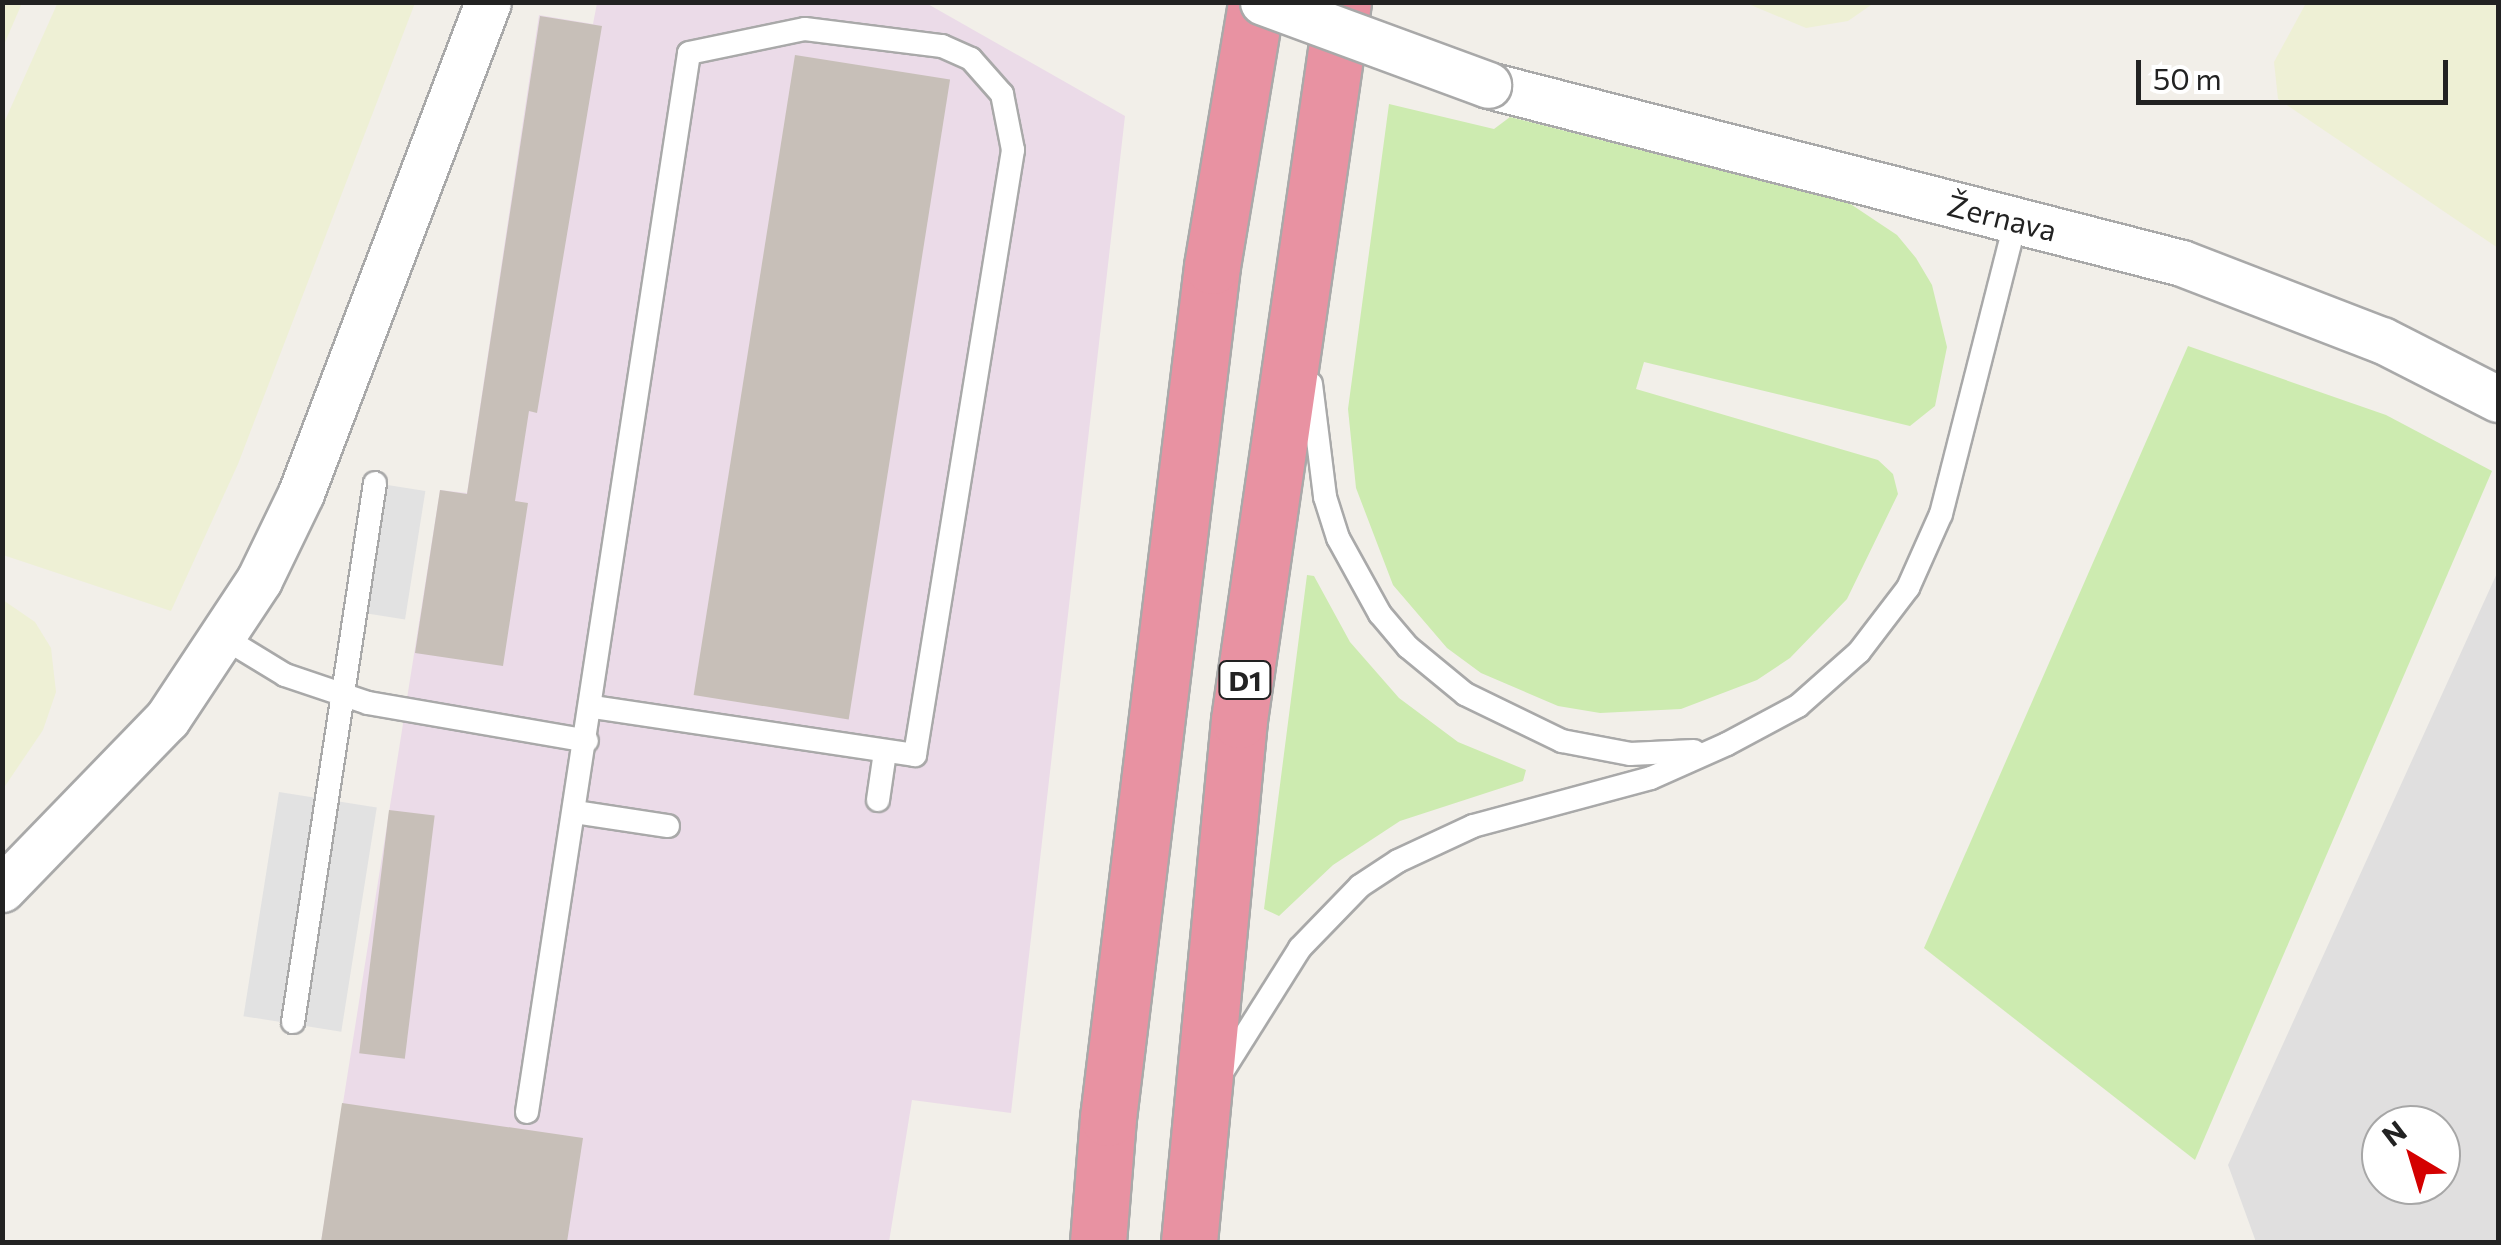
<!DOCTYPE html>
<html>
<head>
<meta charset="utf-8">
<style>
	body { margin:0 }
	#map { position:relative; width:2501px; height:1245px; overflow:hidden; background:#f2efe9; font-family:Commissioner,sans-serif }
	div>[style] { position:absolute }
	.residential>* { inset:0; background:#e0dfdf }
	.industrial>* { inset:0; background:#ebdbe8 }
	.farmland>* { inset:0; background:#eef0d5 }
	.grass>* { inset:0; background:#cdebb0 }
	.parking>* { inset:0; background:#e2e2e2; transform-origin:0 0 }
	.building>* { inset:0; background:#c7bfb8; transform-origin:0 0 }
	.roads { filter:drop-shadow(2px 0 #a9a9a9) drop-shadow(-2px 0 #a9a9a9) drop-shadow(0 2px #a9a9a9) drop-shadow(0 -2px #a9a9a9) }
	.lane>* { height:22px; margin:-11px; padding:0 11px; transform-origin:11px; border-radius:11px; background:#fff }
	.street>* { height:45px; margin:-22.5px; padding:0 22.5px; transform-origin:22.5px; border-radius:22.5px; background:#fff }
	.highway>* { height:55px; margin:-27.5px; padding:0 27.5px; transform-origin:27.5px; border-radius:27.5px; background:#e892a2 }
	.bridges { filter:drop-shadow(2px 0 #a9a9a9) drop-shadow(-2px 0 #a9a9a9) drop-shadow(0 2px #a9a9a9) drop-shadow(0 -2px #a9a9a9) }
	.street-bridge>* { height:45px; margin:-22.5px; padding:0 22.5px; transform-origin:22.5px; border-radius:22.5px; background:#fff }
	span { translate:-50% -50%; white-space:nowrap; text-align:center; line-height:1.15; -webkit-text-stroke:9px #fff; paint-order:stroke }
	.shield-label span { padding:2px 8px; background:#fff; border:2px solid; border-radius:8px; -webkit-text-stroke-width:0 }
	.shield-label { font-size:28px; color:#222; font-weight:700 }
	.street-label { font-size:30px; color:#222 }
	.frame { position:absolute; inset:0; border:5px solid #222; pointer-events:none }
	.north { position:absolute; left:2361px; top:1105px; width:100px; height:100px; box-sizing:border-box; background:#fff; border:2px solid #a7a7a7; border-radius:50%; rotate:322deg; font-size:28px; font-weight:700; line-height:40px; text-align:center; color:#222 }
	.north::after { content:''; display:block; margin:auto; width:35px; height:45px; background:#d40000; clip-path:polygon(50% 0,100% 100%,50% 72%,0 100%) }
	.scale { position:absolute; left:2136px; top:60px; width:312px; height:45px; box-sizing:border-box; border:5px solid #222; border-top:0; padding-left:12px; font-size:30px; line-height:35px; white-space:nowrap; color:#222; -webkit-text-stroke:8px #fff; paint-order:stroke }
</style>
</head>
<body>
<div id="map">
	<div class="residential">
		<i style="clip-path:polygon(evenodd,2498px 571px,2498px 1242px,2256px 1242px,2228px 1165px,2498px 571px,2381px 1125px,2441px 1125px,2441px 1185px,2381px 1185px,2381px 1125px)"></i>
	</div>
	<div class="industrial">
		<i style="clip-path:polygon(597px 3px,926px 3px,1125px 116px,1011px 1113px,912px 1100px,889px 1242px,321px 1242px,440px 490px,467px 493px,539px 15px,593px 24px)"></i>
	</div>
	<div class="farmland">
		<i style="clip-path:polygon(3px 2px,22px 3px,3px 47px,2px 3px)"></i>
		<i style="clip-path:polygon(58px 2px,415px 3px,238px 464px,171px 611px,3px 555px,3px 125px)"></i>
		<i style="clip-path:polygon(1746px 3px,1874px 2px,1874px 3px,1848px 21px,1806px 28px)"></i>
		<i style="clip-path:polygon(2306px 3px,2498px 3px,2498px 248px,2278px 99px,2274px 62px)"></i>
		<i style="clip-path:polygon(3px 600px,35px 622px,51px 648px,56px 692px,43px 730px,3px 789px)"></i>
	</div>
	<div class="grass">
		<i style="clip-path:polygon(1389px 104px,1494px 129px,1510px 117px,1849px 203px,1897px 235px,1916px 258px,1932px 285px,1947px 347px,1935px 406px,1910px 426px,1644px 362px,1636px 389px,1878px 460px,1893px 474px,1898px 494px,1847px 599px,1790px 658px,1757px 680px,1681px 709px,1600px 713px,1558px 706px,1481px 673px,1447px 648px,1393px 585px,1356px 488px,1348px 409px)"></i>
		<i style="clip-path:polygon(2188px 346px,2386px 415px,2492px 471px,2195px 1160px,1924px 948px)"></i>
		<i style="clip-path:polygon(1307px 575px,1314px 576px,1350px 642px,1399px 698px,1458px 742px,1526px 770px,1523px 781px,1400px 821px,1333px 865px,1279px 916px,1264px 909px)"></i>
	</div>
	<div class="parking">
		<i style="left:375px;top:483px;width:51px;height:130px;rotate:9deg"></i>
		<i style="left:279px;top:792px;width:99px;height:227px;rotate:9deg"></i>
	</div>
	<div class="building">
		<i style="clip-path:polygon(540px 16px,602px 26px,537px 413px,529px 411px,515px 501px,528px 503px,503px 666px,415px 653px,440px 490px,467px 494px)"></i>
		<i style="left:795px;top:55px;width:157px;height:648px;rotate:9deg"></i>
		<i style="left:389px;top:810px;width:46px;height:245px;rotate:7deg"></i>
		<i style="clip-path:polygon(342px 1103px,583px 1138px,567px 1242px,321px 1242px)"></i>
	</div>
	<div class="roads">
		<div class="lane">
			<i style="left:1311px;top:384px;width:114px;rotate:82.9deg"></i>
			<i style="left:1325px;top:497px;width:43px;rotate:72.4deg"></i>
			<i style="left:1338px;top:538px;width:87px;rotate:61.1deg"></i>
			<i style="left:1380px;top:614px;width:43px;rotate:49.7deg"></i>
			<i style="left:1408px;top:647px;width:74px;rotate:39.5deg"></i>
			<i style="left:1465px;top:694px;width:108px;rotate:25.9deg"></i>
			<i style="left:1562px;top:741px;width:69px;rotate:10.8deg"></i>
			<i style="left:1630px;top:754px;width:64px;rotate:-2.7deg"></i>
			<i style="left:226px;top:639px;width:69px;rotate:31.4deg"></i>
			<i style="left:285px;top:675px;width:88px;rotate:18.6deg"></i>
			<i style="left:368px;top:703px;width:222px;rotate:9.8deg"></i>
			<i style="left:878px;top:800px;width:49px;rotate:-81.7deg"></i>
			<i style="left:575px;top:812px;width:94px;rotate:8.6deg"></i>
			<i style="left:293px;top:1022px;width:545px;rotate:-81.35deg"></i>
			<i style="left:1222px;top:1072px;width:146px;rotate:-57.8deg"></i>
			<i style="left:1300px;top:948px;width:86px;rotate:-45.9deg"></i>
			<i style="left:1360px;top:886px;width:45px;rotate:-33.3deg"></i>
			<i style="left:1398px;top:861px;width:83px;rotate:-25deg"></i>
			<i style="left:1473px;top:826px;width:184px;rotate:-15.1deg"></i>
			<i style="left:1651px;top:778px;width:83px;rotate:-24.1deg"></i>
			<i style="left:1727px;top:744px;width:81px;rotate:-28.2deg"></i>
			<i style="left:1798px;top:706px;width:81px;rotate:-41.5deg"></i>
			<i style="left:1859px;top:652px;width:81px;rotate:-52.6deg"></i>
			<i style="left:1908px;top:588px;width:81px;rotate:-66deg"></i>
			<i style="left:1941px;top:514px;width:303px;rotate:-75.7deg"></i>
			<i style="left:527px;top:1112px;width:1071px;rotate:-81.3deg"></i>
			<i style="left:689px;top:53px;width:118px;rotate:-11.7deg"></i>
			<i style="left:805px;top:29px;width:138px;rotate:7.1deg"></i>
			<i style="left:942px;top:46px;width:32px;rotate:24deg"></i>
			<i style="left:971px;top:59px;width:47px;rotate:48.5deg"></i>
			<i style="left:1002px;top:94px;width:57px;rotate:78.9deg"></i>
			<i style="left:1013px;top:150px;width:613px;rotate:99.2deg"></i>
			<i style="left:915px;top:755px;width:327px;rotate:-171.5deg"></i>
		</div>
		<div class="street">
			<i style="left:1488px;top:85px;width:716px;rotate:14.39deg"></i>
			<i style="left:2182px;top:263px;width:214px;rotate:21.1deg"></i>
			<i style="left:2382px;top:340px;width:130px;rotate:27deg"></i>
			<i style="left:2px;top:889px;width:237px;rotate:-45.9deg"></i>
			<i style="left:167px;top:719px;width:167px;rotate:-56.5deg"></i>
			<i style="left:259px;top:580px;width:97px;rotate:-64.2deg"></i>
			<i style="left:301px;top:493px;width:525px;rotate:-69.15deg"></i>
		</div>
		<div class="highway">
			<i style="left:1098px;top:1242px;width:124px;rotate:-85.4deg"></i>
			<i style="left:1108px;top:1118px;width:858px;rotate:-83.04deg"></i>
			<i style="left:1212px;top:266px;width:268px;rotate:-80.5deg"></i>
			<i style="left:1189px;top:1242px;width:524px;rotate:-84.53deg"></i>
			<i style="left:1239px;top:720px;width:725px;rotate:-81.76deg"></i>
		</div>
	</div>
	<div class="bridges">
		<div class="street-bridge">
			<i style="left:1263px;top:2px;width:240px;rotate:20.2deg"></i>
		</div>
	</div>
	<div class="shield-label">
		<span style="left:1245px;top:680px">D1</span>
	</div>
	<div class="street-label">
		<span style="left:2002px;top:217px;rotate:14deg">Žernava</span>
	</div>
	<div class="frame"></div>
	<div class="north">N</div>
	<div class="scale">50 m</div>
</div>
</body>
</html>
